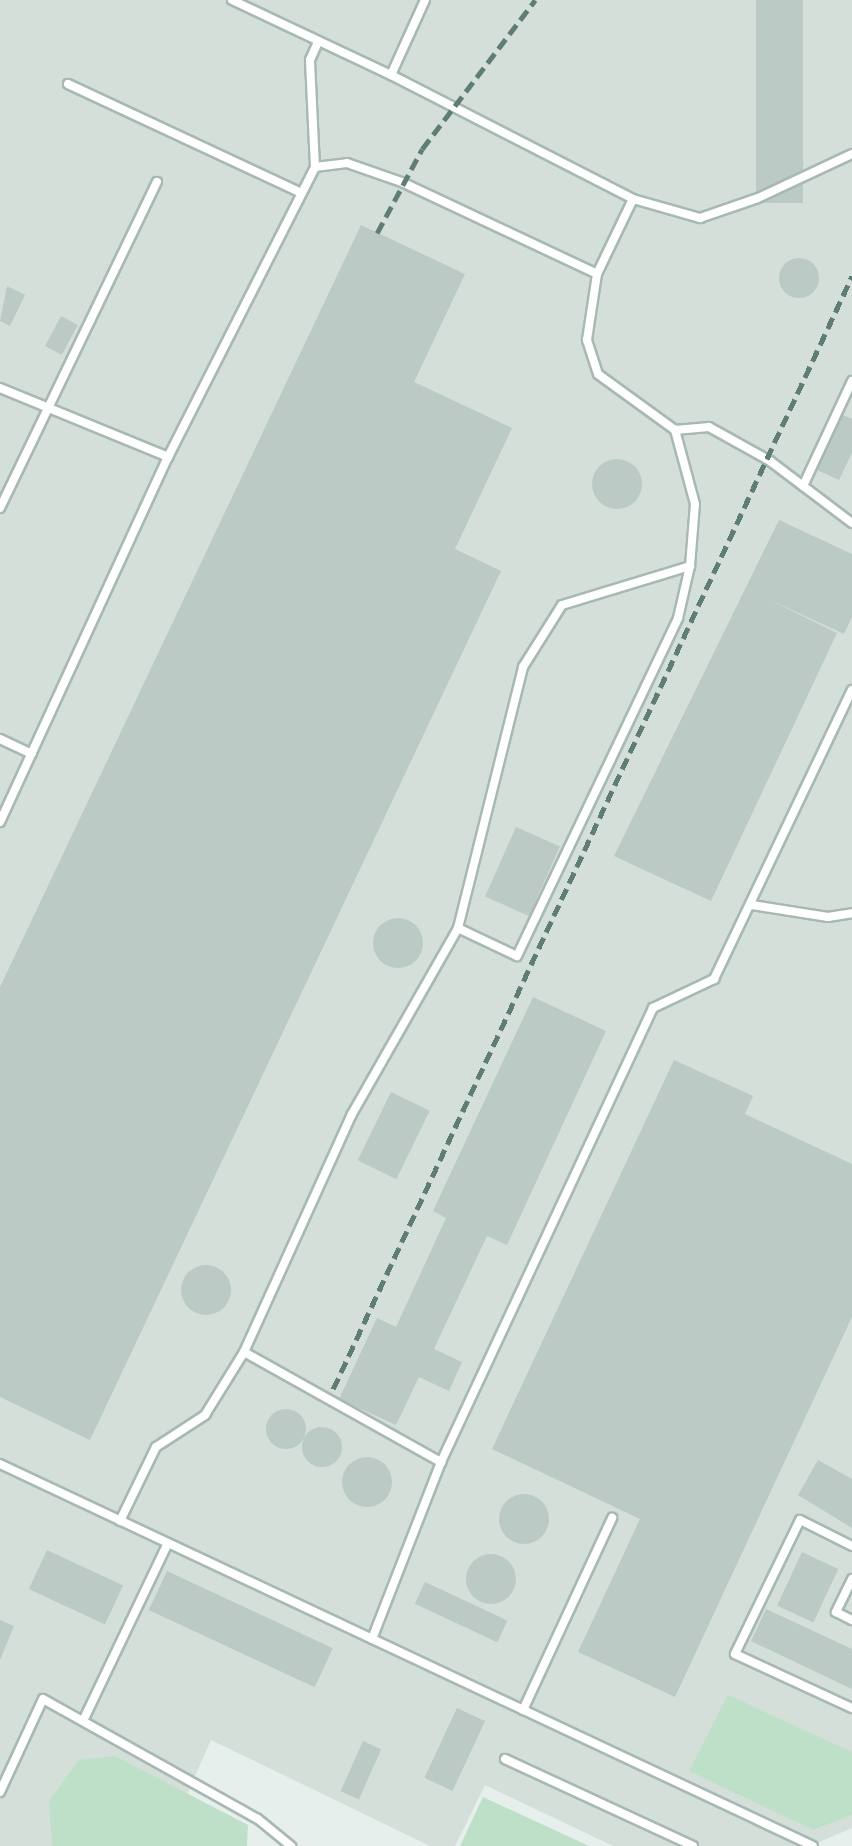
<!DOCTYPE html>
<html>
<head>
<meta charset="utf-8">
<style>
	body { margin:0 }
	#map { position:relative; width:852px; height:1846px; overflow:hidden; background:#e6efeb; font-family:"Work Sans",sans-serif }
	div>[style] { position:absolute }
	.built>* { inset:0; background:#d4dfda }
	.green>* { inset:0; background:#bfe0c8 }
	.building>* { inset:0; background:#bbcac4; transform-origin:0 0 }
	.round { border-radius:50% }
	.roads { filter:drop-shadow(2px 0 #a8b8b2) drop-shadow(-2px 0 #a8b8b2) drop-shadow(0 2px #a8b8b2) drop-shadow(0 -2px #a8b8b2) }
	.lane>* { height:8px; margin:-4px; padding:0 4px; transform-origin:4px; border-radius:4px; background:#fff }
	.rail>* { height:4.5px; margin-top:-2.25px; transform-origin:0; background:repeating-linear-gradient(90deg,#5f7d75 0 12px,transparent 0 18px) }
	span { translate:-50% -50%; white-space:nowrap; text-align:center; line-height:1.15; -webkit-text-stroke:4.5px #f7fbf9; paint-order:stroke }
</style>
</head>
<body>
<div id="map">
	<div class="built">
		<i style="clip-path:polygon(0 0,852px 0,852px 1828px,810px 1846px,613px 1846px,485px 1785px,455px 1846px,430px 1846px,211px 1740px,164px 1846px,0 1846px)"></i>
	</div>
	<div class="green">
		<i style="clip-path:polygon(728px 1695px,852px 1752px,852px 1815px,813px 1830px,689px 1771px)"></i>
		<i style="clip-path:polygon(115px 1756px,248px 1825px,247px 1846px,52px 1846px,49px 1801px,79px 1760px)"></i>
		<i style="clip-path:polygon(483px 1797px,589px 1846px,460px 1846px)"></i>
	</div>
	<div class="building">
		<i style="left:756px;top:0;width:47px;height:203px"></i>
		<i style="clip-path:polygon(361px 225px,465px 274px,414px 382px,512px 428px,455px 549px,501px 571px,90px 1440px,0 1397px,0 987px)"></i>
		<i class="round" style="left:779px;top:258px;width:40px;height:40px"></i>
		<i style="clip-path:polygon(7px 286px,25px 295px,10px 326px,0 321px)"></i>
		<i style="left:61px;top:316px;width:19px;height:34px;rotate:28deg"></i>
		<i style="clip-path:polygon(843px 415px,852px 419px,852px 453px,839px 480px,817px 470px)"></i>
		<i class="round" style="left:592px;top:459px;width:50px;height:50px"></i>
		<i style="clip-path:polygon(779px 520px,852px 554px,852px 617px,844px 634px,768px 599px,837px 633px,711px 901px,614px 856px)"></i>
		<i style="left:516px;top:827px;width:48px;height:76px;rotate:24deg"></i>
		<i class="round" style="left:373px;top:918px;width:50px;height:50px"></i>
		<i style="clip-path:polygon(533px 997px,606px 1031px,507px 1245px,487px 1236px,434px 1349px,462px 1362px,449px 1391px,419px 1377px,396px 1425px,339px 1399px,377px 1318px,396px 1327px,446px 1218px,433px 1211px)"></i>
		<i style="clip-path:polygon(674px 1060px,753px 1096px,745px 1114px,852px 1164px,852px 1317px,675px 1697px,578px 1652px,640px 1519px,492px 1449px)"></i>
		<i style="left:391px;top:1092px;width:43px;height:76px;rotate:26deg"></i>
		<i class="round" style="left:181px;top:1265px;width:50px;height:50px"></i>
		<i class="round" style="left:266px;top:1409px;width:40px;height:40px"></i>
		<i class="round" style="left:302px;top:1427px;width:40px;height:40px"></i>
		<i class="round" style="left:342px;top:1457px;width:50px;height:50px"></i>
		<i style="clip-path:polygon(818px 1460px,852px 1479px,852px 1528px,798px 1495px)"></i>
		<i class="round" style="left:499px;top:1494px;width:50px;height:50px"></i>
		<i style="left:47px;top:1550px;width:84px;height:43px;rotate:25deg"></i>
		<i style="left:802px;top:1552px;width:40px;height:59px;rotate:25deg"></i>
		<i class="round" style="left:466px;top:1554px;width:50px;height:50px"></i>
		<i style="left:167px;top:1571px;width:183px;height:43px;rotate:25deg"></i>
		<i style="left:425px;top:1582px;width:91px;height:24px;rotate:25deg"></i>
		<i style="clip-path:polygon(766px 1609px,852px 1649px,852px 1689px,751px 1641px)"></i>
		<i style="clip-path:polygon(0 1620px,14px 1626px,0 1660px)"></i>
		<i style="left:457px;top:1708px;width:31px;height:77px;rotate:25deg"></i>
		<i style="left:363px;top:1741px;width:20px;height:55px;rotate:24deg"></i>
	</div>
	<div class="roads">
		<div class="lane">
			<i style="left:232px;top:0;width:176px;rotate:25.3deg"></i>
			<i style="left:425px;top:0;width:82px;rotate:114.4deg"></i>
			<i style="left:391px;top:75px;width:272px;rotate:27.1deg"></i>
			<i style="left:633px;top:199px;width:70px;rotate:15.8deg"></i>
			<i style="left:700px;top:218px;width:61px;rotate:-19deg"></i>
			<i style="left:758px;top:198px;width:104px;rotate:-25.1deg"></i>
			<i style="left:68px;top:84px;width:258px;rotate:25deg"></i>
			<i style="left:315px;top:167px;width:32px;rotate:-7deg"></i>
			<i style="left:347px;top:163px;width:60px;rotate:19.3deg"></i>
			<i style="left:404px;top:183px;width:213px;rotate:25.2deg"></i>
			<i style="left:0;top:388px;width:182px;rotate:22.3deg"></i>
			<i style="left:675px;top:430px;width:34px;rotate:-5deg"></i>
			<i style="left:709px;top:427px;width:70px;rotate:29.1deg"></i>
			<i style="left:770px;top:461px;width:103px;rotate:37.1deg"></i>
			<i style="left:803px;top:486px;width:116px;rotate:-65deg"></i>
			<i style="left:0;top:508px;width:362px;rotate:-64.3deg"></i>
			<i style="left:0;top:739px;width:35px;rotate:25deg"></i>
			<i style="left:0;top:822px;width:402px;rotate:-65.3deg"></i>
			<i style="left:168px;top:457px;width:325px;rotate:-63.1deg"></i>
			<i style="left:315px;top:167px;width:107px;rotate:-92.7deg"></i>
			<i style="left:310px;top:60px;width:20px;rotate:-66deg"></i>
			<i style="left:752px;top:905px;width:77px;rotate:9deg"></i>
			<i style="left:828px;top:917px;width:24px;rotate:-9deg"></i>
			<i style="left:458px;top:928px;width:65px;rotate:25.4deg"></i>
			<i style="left:517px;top:956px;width:374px;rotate:-64.5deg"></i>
			<i style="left:678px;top:618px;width:53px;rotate:-77deg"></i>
			<i style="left:690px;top:566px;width:62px;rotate:-85.4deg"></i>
			<i style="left:695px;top:504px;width:77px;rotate:-105.1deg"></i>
			<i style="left:675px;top:430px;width:95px;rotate:-144deg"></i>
			<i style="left:598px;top:374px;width:36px;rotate:-108deg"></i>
			<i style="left:587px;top:340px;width:67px;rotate:-81.4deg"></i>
			<i style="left:597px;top:274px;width:83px;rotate:-64.4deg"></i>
			<i style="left:244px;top:1352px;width:226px;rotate:29.2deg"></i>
			<i style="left:0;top:1464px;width:898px;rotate:25.17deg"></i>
			<i style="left:120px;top:1521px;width:82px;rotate:-64.1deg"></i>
			<i style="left:156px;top:1447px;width:59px;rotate:-33.1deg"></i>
			<i style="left:205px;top:1415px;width:74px;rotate:-58.2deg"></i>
			<i style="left:244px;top:1352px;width:261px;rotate:-65.6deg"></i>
			<i style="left:352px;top:1114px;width:214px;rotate:-60.3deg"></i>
			<i style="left:458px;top:928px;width:269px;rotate:-76deg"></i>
			<i style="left:523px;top:667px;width:73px;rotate:-57.8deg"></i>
			<i style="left:562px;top:605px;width:134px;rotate:-16.9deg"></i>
			<i style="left:852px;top:1546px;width:58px;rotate:-153.4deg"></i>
			<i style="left:800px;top:1520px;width:149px;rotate:115.9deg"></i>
			<i style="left:735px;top:1654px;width:129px;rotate:24.8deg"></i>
			<i style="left:852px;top:1579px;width:37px;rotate:116deg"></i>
			<i style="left:836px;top:1612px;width:18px;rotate:27deg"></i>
			<i style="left:372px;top:1639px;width:190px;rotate:-68.7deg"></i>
			<i style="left:441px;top:1462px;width:501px;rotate:-64.97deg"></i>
			<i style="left:653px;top:1008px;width:68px;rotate:-25.4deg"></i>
			<i style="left:714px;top:979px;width:320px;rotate:-64.5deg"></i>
			<i style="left:523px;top:1710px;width:212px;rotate:-65.1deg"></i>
			<i style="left:83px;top:1721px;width:197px;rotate:-64.5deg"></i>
			<i style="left:505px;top:1759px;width:207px;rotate:24.8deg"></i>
			<i style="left:0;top:1792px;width:102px;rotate:-65.2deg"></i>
			<i style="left:43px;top:1699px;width:246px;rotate:29.2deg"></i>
			<i style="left:258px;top:1819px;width:43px;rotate:39.3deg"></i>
		</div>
	</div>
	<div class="rail">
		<i style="left:377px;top:233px;width:95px;rotate:-61.8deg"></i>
		<i style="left:422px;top:149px;width:187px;rotate:-52.8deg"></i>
		<i style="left:333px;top:1389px;width:1228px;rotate:-65deg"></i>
	</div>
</div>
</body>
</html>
